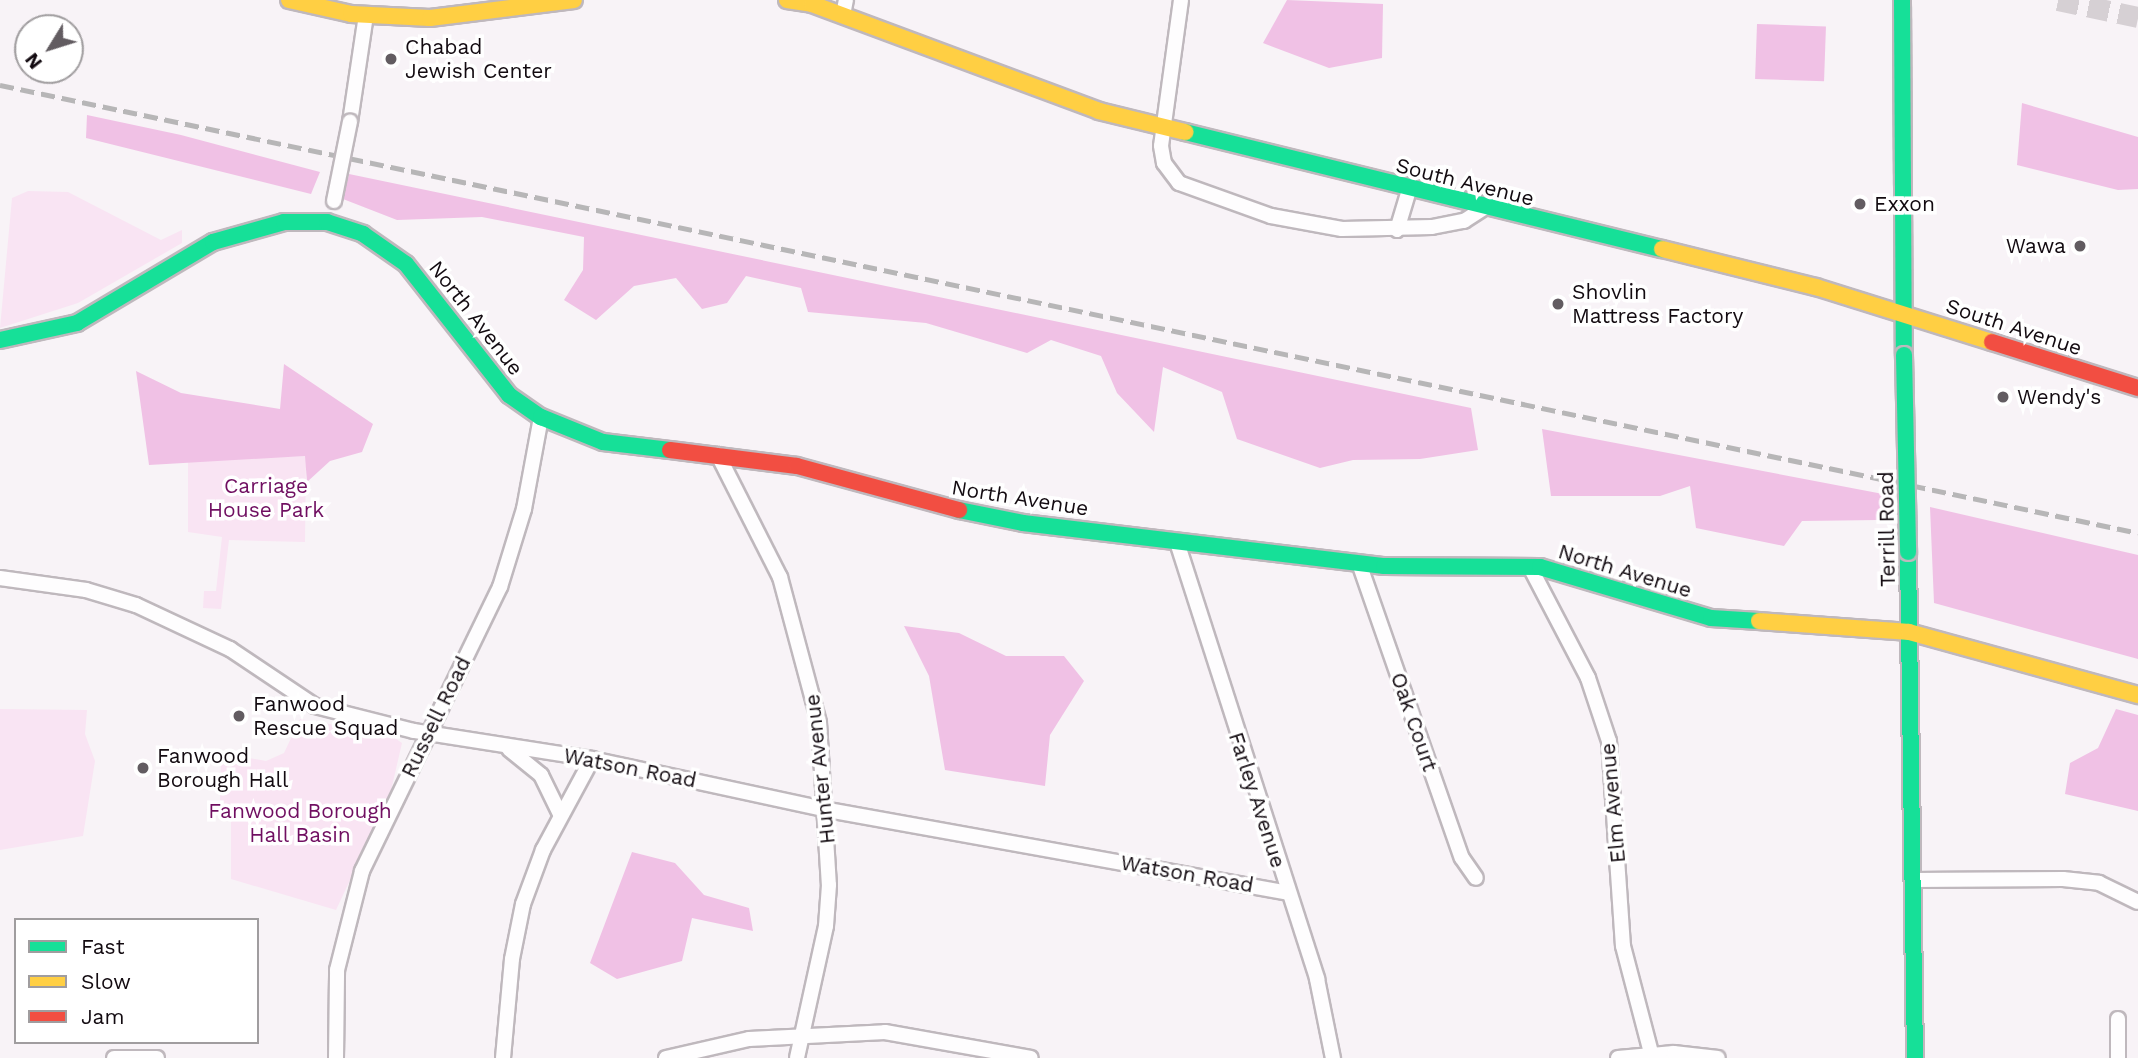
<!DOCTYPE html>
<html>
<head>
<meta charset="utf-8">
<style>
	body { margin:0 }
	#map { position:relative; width:2138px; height:1058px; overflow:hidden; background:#f8f3f7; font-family:"Work Sans",sans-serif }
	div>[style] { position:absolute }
	.green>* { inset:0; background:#f9e4f3 }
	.forest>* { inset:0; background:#f0c1e5; transform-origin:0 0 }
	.secondary-tunnel>* { height:21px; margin-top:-10.5px; transform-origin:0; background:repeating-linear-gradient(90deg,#d6d0d4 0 21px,transparent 0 31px) }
	.roads { filter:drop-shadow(2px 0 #bfb8bd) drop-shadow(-2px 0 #bfb8bd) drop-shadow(0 2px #bfb8bd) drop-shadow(0 -2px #bfb8bd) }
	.street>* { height:14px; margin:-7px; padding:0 7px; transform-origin:7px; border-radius:7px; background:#fefdfe }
	.fast>* { height:16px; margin:-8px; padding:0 8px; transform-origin:8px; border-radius:8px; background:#16e098 }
	.slow>* { height:16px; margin:-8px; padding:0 8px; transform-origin:8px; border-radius:8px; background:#ffcf43 }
	.jam>* { height:16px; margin:-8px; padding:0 8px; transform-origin:8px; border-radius:8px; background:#f24e42 }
	.rail>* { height:4.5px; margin-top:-2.25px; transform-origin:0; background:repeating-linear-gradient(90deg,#b7b6b7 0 14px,transparent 0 21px) }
	.bridges { filter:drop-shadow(2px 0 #bfb8bd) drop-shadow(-2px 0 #bfb8bd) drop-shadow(0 2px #bfb8bd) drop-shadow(0 -2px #bfb8bd) }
	.street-bridge>* { height:14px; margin:-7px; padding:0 7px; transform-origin:7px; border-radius:7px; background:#fefdfe }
	.fast-bridge>* { height:16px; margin:-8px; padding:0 8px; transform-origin:8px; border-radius:8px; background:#16e098 }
	.dots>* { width:19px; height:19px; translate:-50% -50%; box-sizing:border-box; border:4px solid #fff; border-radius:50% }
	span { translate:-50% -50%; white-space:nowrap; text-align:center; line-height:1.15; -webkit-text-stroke:7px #fff; paint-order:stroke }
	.poi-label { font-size:21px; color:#120a10 }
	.left { translate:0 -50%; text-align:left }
	.right { translate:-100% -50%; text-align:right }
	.street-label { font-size:21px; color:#120a10 }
	.park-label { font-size:21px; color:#700f61 }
	.legend { position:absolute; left:14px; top:918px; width:245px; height:126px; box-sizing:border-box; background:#fff; border:2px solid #a09d9f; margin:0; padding:9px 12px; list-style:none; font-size:21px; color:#120a10 }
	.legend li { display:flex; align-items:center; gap:14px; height:35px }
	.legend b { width:35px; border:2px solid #a09d9f }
	.north { position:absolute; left:14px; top:14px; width:70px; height:70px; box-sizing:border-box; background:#fff; border:2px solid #a09d9f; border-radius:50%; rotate:232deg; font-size:19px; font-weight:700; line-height:28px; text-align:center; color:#120a10 }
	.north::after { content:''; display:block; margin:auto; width:24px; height:32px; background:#625c61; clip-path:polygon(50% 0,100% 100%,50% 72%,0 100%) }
</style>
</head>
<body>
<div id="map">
	<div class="green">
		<i style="clip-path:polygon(28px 191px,68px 192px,161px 240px,182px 230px,182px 243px,78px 303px,0 328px,12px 198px)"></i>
		<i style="clip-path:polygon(306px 456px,305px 542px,229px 540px,221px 609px,203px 608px,204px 591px,216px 591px,222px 537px,188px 532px,188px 460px)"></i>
		<i style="clip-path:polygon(0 709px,87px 710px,85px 734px,95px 761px,83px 836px,0 850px)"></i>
		<i style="clip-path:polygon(300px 719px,389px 734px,402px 743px,390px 795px,336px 910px,231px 879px,231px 811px,206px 810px,220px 803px,221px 753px,266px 761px,284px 753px)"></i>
	</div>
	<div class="forest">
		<i style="clip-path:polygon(1287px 0,1383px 4px,1382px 58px,1329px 68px,1263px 43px)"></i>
		<i style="left:1757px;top:24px;width:69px;height:55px;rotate:2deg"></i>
		<i style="clip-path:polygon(2022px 103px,2138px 137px,2138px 189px,2118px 190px,2017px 165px)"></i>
		<i style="clip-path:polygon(87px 115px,181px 135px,320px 172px,311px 194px,86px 138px)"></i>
		<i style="clip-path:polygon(349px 174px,1471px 408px,1478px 450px,1420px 459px,1353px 460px,1320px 468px,1237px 439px,1222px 392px,1163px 367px,1154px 432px,1117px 393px,1101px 356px,1051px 340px,1027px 353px,926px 323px,808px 312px,801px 288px,746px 276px,727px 303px,702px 309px,676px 278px,634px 286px,596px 320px,564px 300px,583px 270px,584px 237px,482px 217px,397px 220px,343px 199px)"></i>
		<i style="clip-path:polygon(284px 364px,373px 424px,362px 452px,330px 461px,307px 482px,305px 456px,149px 465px,136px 371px,181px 393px,280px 409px)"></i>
		<i style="clip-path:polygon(1542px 429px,1883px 494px,1878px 520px,1802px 521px,1784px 546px,1696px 528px,1690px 486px,1660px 496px,1551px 496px)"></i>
		<i style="clip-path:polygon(1930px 507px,2138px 555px,2138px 659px,1934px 603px)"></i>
		<i style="clip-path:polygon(904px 626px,959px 633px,1006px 656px,1064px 656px,1084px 681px,1050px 735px,1045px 786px,945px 770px,929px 676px)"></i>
		<i style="clip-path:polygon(2116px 709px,2138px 715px,2138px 811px,2065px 794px,2070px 763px,2098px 748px)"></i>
		<i style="clip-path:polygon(632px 852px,675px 863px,704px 895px,749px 908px,753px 931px,692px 918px,682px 961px,617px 979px,590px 963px)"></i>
	</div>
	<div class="secondary-tunnel">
		<i style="left:2058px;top:0;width:82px;rotate:12deg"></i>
	</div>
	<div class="roads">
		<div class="street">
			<i style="left:1181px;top:0;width:147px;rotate:97.8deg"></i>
			<i style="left:1161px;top:146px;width:17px;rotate:80deg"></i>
			<i style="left:1164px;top:163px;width:25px;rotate:53deg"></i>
			<i style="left:1179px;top:183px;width:98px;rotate:19.7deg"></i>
			<i style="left:1271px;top:216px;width:72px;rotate:10.4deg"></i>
			<i style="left:1342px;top:229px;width:90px;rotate:-1.3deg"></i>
			<i style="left:1432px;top:227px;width:33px;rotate:-11deg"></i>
			<i style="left:1464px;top:221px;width:24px;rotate:-33deg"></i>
			<i style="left:843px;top:15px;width:15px;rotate:-79deg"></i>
			<i style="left:350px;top:122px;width:108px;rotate:-81.5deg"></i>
			<i style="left:1397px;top:230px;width:42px;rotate:-73.3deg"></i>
			<i style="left:718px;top:455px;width:137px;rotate:63.1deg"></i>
			<i style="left:780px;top:577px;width:151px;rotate:75deg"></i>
			<i style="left:819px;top:723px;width:162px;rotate:86.5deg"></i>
			<i style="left:829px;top:885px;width:41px;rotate:94.2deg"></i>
			<i style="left:826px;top:926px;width:135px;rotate:102.4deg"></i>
			<i style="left:1177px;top:542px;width:459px;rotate:72.2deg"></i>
			<i style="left:1317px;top:979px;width:81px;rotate:78.6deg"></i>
			<i style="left:1359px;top:563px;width:312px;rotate:70.8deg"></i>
			<i style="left:1462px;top:858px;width:24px;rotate:55deg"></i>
			<i style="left:1530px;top:567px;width:125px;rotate:62.4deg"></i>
			<i style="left:1588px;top:678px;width:66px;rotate:71.6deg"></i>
			<i style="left:1609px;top:741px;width:205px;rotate:86.1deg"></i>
			<i style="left:1623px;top:946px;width:111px;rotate:75.3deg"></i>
			<i style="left:0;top:578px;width:87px;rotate:7.9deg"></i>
			<i style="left:86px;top:590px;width:52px;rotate:16.7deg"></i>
			<i style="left:136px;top:605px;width:104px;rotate:25.1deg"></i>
			<i style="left:230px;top:649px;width:102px;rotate:33.8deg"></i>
			<i style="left:315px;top:706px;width:102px;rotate:14.2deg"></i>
			<i style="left:414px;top:731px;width:180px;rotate:8.9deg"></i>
			<i style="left:592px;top:759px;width:241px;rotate:12.2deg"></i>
			<i style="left:828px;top:810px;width:465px;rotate:10.2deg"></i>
			<i style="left:509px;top:749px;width:41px;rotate:39.1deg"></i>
			<i style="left:541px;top:775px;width:43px;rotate:64deg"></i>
			<i style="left:1913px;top:880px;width:150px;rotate:-0.4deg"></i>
			<i style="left:2063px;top:879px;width:36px;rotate:6deg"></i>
			<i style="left:2099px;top:883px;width:43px;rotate:26deg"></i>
			<i style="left:2118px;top:1019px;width:39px;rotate:90deg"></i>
			<i style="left:114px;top:1058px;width:43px"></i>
			<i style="left:336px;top:1058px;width:88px;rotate:-89.3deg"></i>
			<i style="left:337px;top:970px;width:102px;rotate:-75.8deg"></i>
			<i style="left:362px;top:871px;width:316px;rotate:-64.1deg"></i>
			<i style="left:500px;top:587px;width:82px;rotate:-72.9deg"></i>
			<i style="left:524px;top:509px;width:94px;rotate:-79.5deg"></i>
			<i style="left:503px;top:1058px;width:99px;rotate:-84.8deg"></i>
			<i style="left:512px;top:959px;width:56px;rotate:-78.7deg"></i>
			<i style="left:523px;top:904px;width:58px;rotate:-69.7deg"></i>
			<i style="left:543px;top:850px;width:103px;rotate:-61.7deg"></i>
			<i style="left:666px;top:1058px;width:85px;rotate:-12.9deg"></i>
			<i style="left:749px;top:1039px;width:136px;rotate:-2.9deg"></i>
			<i style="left:885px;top:1032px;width:148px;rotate:10.1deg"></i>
			<i style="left:1618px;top:1058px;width:56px;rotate:-5.1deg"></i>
			<i style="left:1674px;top:1053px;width:44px;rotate:6.5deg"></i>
		</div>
		<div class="fast">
			<i style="left:1902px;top:0;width:355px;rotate:89.7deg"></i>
			<i style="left:1185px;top:132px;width:491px;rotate:13.8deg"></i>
			<i style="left:0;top:340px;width:79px;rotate:-12.4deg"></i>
			<i style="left:77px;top:323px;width:158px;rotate:-30.8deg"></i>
			<i style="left:213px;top:242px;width:74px;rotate:-15.7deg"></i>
			<i style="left:284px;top:222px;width:43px"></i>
			<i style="left:327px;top:222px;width:38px;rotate:18deg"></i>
			<i style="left:363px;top:234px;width:52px;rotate:34.9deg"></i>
			<i style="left:406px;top:264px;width:167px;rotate:51.8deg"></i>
			<i style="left:509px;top:395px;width:39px;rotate:35deg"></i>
			<i style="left:541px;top:417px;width:67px;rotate:22deg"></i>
			<i style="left:603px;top:442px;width:67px;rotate:6.8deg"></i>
			<i style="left:959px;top:510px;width:65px;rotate:11.5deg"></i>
			<i style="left:1023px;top:523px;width:364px;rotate:6.8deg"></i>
			<i style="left:1384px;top:566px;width:156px;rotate:0.4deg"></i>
			<i style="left:1540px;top:567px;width:178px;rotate:16.6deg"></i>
			<i style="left:1711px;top:618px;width:48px;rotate:3.6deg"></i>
			<i style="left:1908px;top:552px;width:506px;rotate:89.21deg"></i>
		</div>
		<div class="slow">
			<i style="left:289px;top:0;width:64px;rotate:12.7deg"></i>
			<i style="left:351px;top:14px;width:79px;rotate:2.9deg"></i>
			<i style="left:430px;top:18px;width:145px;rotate:-7.1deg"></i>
			<i style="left:787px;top:0;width:25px;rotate:9deg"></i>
			<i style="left:812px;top:4px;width:306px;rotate:20.4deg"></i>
			<i style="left:1099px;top:111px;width:89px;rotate:13.7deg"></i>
			<i style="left:1662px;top:249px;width:159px;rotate:13.9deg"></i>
			<i style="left:1816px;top:287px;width:184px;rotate:17.4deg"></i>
			<i style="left:1759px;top:621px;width:150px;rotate:4.2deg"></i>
			<i style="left:1909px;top:632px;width:238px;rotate:15.4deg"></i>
		</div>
		<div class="jam">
			<i style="left:1992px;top:342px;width:153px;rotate:17.5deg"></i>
			<i style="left:670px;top:450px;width:128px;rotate:7.2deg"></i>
			<i style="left:797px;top:466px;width:168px;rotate:15.2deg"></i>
		</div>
	</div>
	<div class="rail">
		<i style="left:0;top:85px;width:2184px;rotate:11.83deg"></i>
	</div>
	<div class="bridges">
		<div class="street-bridge">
			<i style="left:334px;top:201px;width:81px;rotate:-78.6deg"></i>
		</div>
		<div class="fast-bridge">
			<i style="left:1904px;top:355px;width:197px;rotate:88.8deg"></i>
		</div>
	</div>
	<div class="dots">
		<i style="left:391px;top:59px;background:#625c61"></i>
		<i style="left:1860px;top:204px;background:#625c61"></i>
		<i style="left:2080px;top:246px;background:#625c61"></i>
		<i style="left:1558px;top:304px;background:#625c61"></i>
		<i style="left:2003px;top:397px;background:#625c61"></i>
		<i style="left:239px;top:716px;background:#625c61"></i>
		<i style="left:143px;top:768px;background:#625c61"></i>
	</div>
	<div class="poi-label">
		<span class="left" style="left:405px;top:59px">Chabad<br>Jewish Center</span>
		<span class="left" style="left:1874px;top:204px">Exxon</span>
		<span class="right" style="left:2066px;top:246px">Wawa</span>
		<span class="left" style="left:1572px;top:304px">Shovlin<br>Mattress Factory</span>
		<span class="left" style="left:2017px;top:397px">Wendy's</span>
		<span class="left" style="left:253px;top:716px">Fanwood<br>Rescue Squad</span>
		<span class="left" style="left:157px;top:768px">Fanwood<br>Borough Hall</span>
	</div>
	<div class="street-label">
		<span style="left:1465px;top:182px;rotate:14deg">South Avenue</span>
		<span style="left:476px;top:318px;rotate:52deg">North Avenue</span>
		<span style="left:2014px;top:327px;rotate:18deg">South Avenue</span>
		<span style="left:1020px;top:498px;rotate:9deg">North Avenue</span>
		<span style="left:1887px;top:529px;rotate:-91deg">Terrill Road</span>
		<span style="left:1625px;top:571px;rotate:17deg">North Avenue</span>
		<span style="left:436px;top:717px;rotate:-64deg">Russell Road</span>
		<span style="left:1414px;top:722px;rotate:71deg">Oak Court</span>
		<span style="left:630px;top:768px;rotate:11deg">Watson Road</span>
		<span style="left:820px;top:769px;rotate:-96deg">Hunter Avenue</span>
		<span style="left:1257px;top:800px;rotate:72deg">Farley Avenue</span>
		<span style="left:1613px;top:803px;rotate:-95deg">Elm Avenue</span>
		<span style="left:1187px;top:874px;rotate:10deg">Watson Road</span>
	</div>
	<div class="park-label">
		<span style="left:266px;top:498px">Carriage<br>House Park</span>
		<span style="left:300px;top:823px">Fanwood Borough<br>Hall Basin</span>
	</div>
	<ul class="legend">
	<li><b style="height:9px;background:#16e098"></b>Fast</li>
	<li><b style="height:9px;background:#ffcf43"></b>Slow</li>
	<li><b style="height:9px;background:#f24e42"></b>Jam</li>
	</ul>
	<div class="north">N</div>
</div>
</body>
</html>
